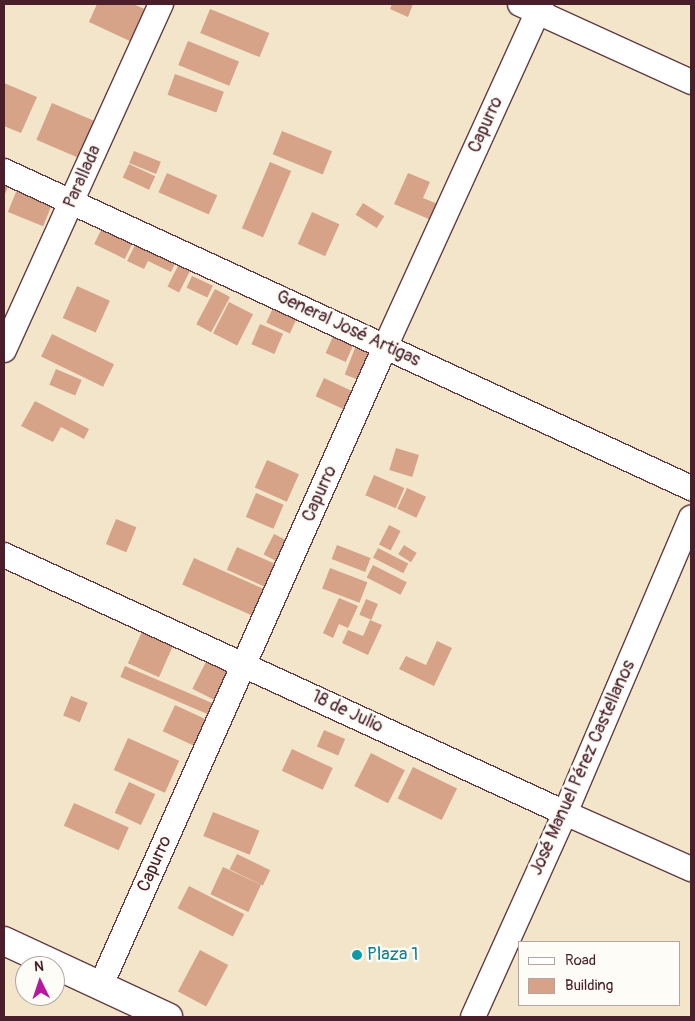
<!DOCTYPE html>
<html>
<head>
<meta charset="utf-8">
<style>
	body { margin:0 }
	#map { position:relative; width:695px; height:1021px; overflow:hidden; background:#f2e5ca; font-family:Pangolin,sans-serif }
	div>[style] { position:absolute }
	.building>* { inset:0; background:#d6a388; transform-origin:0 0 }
	.roads { filter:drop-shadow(1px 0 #633d43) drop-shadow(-1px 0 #633d43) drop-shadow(0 1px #633d43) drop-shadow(0 -1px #633d43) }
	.street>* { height:24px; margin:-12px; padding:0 12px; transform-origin:12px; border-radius:12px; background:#fff }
	.secondary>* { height:28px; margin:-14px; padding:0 14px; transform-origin:14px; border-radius:14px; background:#fff }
	.dots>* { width:14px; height:14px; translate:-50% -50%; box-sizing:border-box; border:2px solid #fdfcf7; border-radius:50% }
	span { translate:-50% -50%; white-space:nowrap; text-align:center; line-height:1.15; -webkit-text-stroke:5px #fdfcf7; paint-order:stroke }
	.street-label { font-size:18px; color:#4a1f2b }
	.culture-label { font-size:18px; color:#0d838f }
	.left { translate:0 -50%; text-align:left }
	.frame { position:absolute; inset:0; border:5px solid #4a1f2b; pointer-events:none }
	.legend { position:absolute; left:518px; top:941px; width:162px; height:65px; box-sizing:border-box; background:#fdfcf7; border:1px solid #b5a4a5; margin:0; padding:6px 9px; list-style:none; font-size:15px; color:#4a1f2b }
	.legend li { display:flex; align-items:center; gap:10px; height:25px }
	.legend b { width:25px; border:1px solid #b5a4a5 }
	.north { position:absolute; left:15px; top:956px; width:50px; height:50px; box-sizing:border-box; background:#fdfcf7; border:1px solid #b5a4a5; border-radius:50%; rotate:356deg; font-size:14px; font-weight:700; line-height:20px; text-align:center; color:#4a1f2b }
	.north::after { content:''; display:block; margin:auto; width:18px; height:22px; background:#b5179e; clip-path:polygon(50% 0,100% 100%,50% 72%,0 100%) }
</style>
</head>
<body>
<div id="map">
	<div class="building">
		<i style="clip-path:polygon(97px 4px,133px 4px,149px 11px,134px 43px,89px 22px)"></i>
		<i style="clip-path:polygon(392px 4px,413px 4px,408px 17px,390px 9px)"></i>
		<i style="left:210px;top:9px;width:64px;height:26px;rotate:22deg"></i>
		<i style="left:188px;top:41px;width:55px;height:26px;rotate:22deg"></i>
		<i style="left:175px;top:74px;width:52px;height:22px;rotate:20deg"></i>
		<i style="clip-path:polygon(4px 83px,37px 97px,21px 133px,4px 126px)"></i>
		<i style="left:52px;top:103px;width:54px;height:40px;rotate:23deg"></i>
		<i style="left:282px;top:131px;width:54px;height:25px;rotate:22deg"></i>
		<i style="left:134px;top:151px;width:29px;height:13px;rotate:22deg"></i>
		<i style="left:270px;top:162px;width:23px;height:72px;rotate:23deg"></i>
		<i style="left:129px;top:164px;width:29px;height:15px;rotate:25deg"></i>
		<i style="left:167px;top:173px;width:55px;height:21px;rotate:24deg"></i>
		<i style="clip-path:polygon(408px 173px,430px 182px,423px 198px,438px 204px,431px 220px,394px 204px)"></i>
		<i style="clip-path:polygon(4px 179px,10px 182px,4px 196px)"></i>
		<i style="left:18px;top:187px;width:38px;height:27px;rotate:22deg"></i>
		<i style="left:363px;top:203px;width:25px;height:14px;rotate:32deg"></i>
		<i style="left:312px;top:212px;width:30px;height:35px;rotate:24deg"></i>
		<i style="left:103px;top:226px;width:34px;height:20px;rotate:26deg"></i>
		<i style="clip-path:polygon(136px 243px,176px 262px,171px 272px,148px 261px,144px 269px,127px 261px)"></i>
		<i style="left:182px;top:258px;width:13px;height:32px;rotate:27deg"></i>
		<i style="left:192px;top:276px;width:23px;height:13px;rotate:25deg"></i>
		<i style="left:77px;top:286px;width:36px;height:35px;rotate:24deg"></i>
		<i style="left:215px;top:289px;width:17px;height:40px;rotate:28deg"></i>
		<i style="left:229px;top:302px;width:27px;height:35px;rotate:27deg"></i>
		<i style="left:273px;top:308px;width:26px;height:16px;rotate:25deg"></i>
		<i style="left:260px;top:324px;width:25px;height:22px;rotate:23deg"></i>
		<i style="left:335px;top:332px;width:22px;height:23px;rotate:24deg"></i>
		<i style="left:52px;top:334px;width:69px;height:25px;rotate:26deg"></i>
		<i style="left:358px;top:340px;width:19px;height:37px;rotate:21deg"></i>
		<i style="left:56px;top:369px;width:28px;height:17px;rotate:23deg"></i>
		<i style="left:324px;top:378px;width:41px;height:20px;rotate:25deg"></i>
		<i style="clip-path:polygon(35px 401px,89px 429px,84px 439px,61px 427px,53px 442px,21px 426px)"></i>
		<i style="left:396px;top:448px;width:24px;height:23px;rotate:17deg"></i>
		<i style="left:267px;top:460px;width:35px;height:30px;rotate:24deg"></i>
		<i style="left:374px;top:475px;width:33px;height:22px;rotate:23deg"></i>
		<i style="left:407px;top:488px;width:21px;height:23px;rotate:25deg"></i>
		<i style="left:256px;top:493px;width:30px;height:26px;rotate:23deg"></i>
		<i style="left:116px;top:519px;width:22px;height:27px;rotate:22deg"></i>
		<i style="left:389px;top:525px;width:13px;height:22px;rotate:27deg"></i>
		<i style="left:274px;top:534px;width:16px;height:23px;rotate:27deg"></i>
		<i style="left:337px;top:545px;width:36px;height:15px;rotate:21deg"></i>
		<i style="left:404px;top:545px;width:15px;height:11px;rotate:32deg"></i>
		<i style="left:237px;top:547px;width:45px;height:25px;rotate:24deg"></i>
		<i style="left:378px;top:548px;width:34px;height:11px;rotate:27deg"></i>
		<i style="left:194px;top:558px;width:82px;height:29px;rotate:24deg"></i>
		<i style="left:373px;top:565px;width:38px;height:14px;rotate:27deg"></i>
		<i style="left:330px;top:568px;width:40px;height:22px;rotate:21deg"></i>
		<i style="clip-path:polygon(339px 598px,358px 606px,348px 628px,339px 624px,333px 638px,323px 633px)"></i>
		<i style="left:366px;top:599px;width:13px;height:17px;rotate:23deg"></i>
		<i style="clip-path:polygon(370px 620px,382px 625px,368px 655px,342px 643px,348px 630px,363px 636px)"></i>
		<i style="left:145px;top:625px;width:34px;height:42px;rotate:24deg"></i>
		<i style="clip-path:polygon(437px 641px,452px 648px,434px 686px,399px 669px,406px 656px,426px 665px)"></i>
		<i style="left:210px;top:654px;width:27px;height:39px;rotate:27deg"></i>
		<i style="left:125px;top:666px;width:96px;height:12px;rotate:23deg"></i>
		<i style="left:71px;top:696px;width:18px;height:21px;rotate:22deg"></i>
		<i style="left:175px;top:705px;width:38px;height:29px;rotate:25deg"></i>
		<i style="left:324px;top:730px;width:23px;height:18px;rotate:23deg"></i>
		<i style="left:128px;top:738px;width:56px;height:35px;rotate:24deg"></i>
		<i style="left:292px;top:749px;width:45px;height:24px;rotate:25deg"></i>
		<i style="left:371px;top:753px;width:38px;height:37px;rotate:27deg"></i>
		<i style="left:413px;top:767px;width:49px;height:35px;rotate:26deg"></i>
		<i style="left:129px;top:782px;width:29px;height:34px;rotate:25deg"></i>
		<i style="left:74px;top:803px;width:60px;height:25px;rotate:24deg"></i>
		<i style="left:213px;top:812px;width:50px;height:26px;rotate:22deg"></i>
		<i style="left:237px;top:854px;width:37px;height:17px;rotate:26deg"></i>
		<i style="left:223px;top:867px;width:42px;height:30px;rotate:25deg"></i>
		<i style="left:189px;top:886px;width:62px;height:25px;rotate:27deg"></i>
		<i style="left:200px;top:950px;width:32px;height:47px;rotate:28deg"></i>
	</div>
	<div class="roads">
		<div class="street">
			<i style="left:520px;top:4px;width:188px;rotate:24.5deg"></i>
			<i style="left:4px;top:171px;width:757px;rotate:24.77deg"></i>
			<i style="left:4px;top:350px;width:380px;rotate:-65.6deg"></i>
			<i style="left:4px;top:555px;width:617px;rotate:24.7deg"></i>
			<i style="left:565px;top:813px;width:138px;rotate:24deg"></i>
			<i style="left:101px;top:985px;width:698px;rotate:-66deg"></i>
			<i style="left:385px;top:347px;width:377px;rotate:-65.5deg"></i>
			<i style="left:473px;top:1017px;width:224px;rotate:-65.7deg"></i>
			<i style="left:565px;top:813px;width:321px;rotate:-66.9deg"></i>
		</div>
		<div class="secondary">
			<i style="left:4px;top:941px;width:181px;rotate:24.9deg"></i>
		</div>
	</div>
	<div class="dots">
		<i style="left:357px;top:955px;background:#0f9aa8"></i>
	</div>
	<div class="street-label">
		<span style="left:486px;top:125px;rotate:-66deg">Capurro</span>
		<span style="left:83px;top:177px;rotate:-66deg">Parallada</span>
		<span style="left:348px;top:329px;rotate:25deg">General José Artigas</span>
		<span style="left:320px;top:494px;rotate:-66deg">Capurro</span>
		<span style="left:347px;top:712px;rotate:25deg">18 de Julio</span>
		<span style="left:583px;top:768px;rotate:-66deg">José Manuel Pérez Castellanos</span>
		<span style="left:155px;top:864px;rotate:-66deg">Capurro</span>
	</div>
	<div class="culture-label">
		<span class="left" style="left:367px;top:955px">Plaza 1</span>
	</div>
	<div class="frame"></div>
	<ul class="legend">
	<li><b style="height:6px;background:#fff"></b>Road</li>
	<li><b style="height:14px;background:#d6a388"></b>Building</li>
	</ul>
	<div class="north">N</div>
</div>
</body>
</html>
